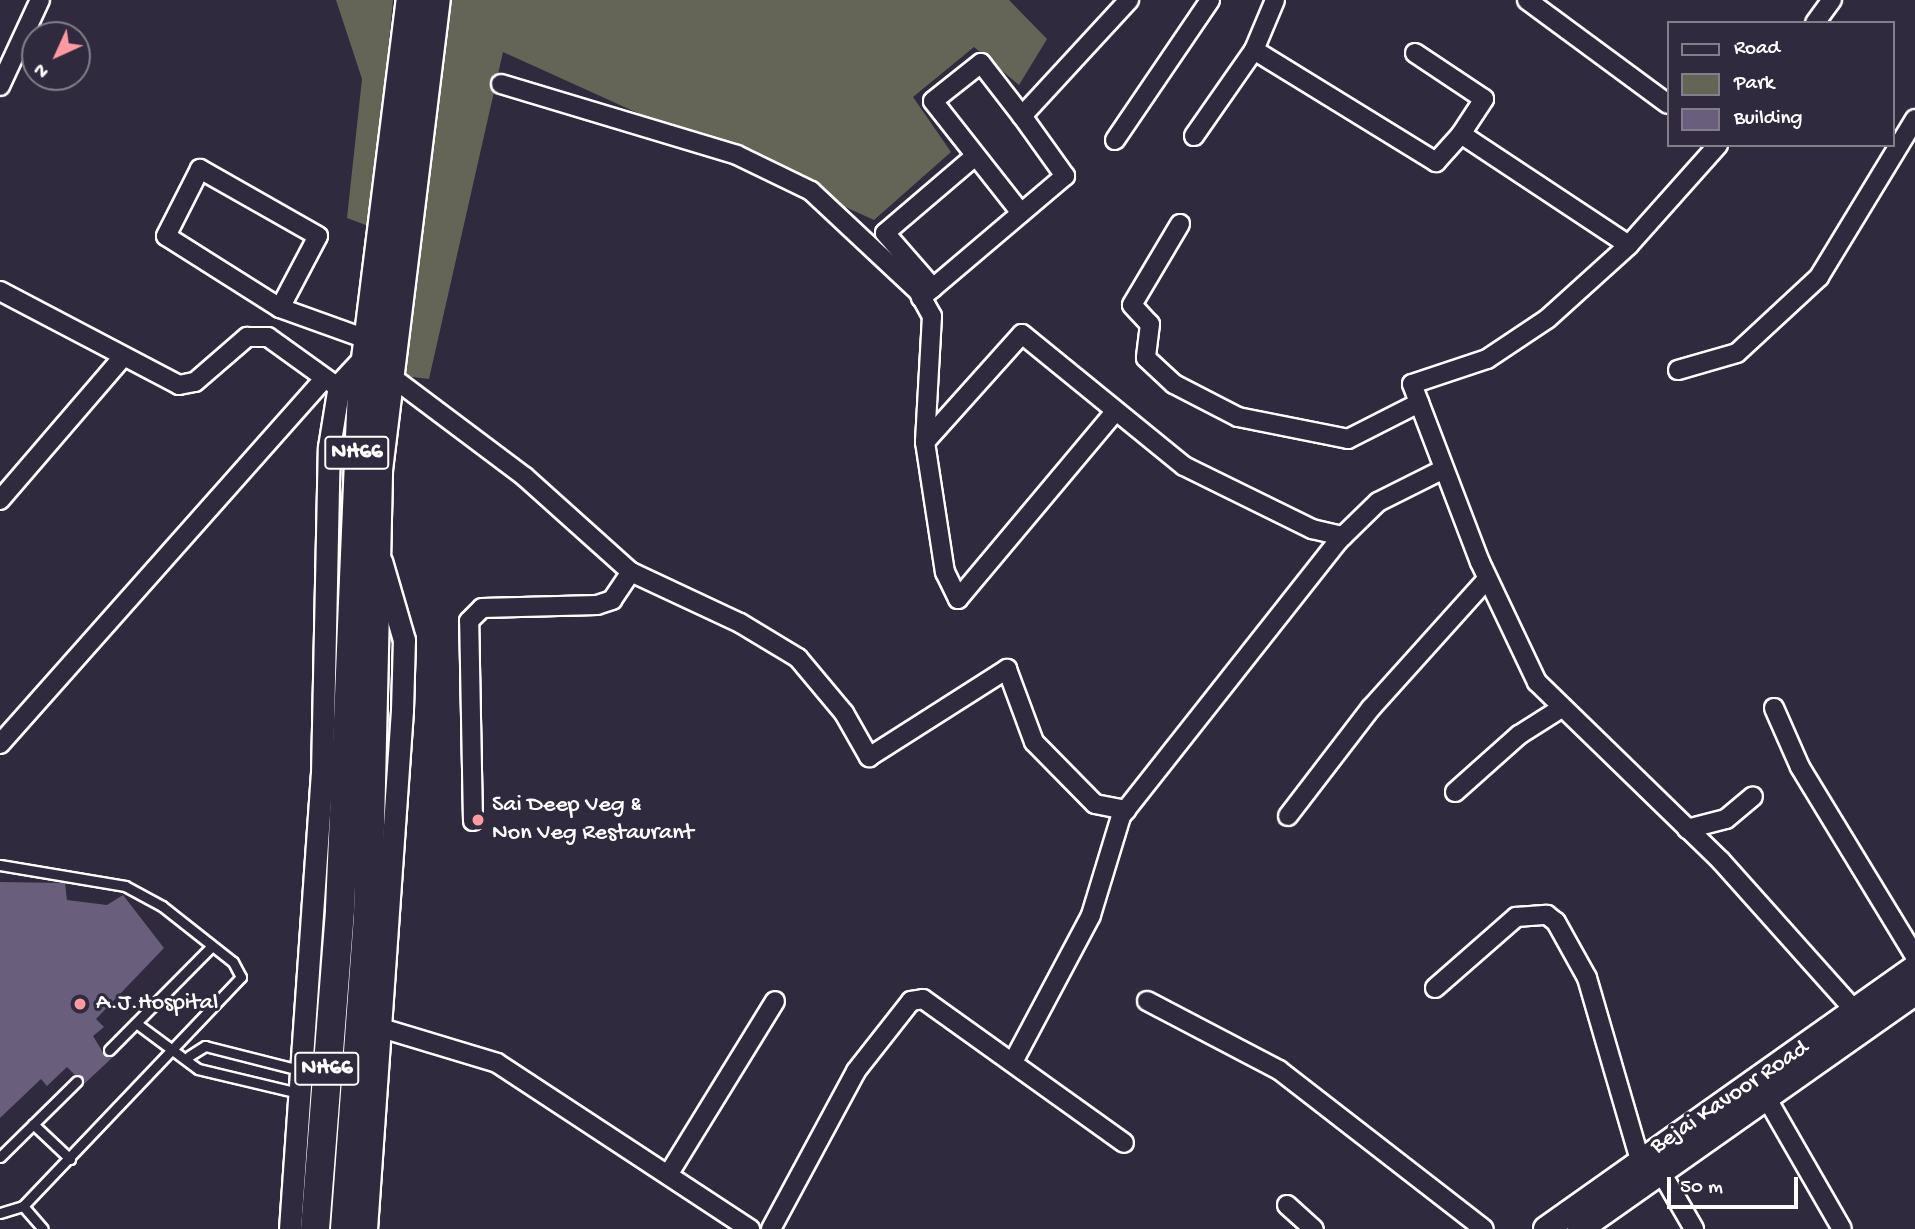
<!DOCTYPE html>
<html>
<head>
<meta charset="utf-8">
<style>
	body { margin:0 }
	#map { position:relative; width:1915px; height:1229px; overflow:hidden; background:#2f2a3d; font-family:"Gochi Hand",sans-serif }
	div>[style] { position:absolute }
	.green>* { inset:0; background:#646557 }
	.building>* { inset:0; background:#695e7c }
	.roads { filter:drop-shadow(2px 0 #fff) drop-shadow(-2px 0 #fff) drop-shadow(0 2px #fff) drop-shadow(0 -2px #fff) }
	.service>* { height:9px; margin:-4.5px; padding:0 4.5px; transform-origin:4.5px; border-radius:4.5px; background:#2f2a3d }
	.minor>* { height:18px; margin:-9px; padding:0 9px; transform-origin:9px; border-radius:9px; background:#2f2a3d }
	.tertiary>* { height:21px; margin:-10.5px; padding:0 10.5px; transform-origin:10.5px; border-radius:10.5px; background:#2f2a3d }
	.secondary>* { height:24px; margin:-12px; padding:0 12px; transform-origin:12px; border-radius:12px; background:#2f2a3d }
	.trunk>* { height:28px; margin:-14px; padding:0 14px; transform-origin:14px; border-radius:14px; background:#2f2a3d }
	.dots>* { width:19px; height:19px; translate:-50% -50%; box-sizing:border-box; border:4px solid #2f2a3d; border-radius:50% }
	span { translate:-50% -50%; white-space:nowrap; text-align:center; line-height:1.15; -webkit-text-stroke:6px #2f2a3d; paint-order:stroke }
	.shield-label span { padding:2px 5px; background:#2f2a3d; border:2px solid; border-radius:5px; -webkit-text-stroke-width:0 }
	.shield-label { font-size:23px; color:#fff; font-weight:700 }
	.poi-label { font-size:24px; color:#fff }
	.left { translate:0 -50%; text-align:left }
	.street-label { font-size:24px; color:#fff }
	.legend { position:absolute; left:1667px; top:21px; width:228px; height:126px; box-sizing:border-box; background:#2f2a3d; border:2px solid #827f8b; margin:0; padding:9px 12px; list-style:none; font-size:21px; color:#fff }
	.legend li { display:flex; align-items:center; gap:14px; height:35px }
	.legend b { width:35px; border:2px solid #827f8b }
	.north { position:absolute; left:21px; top:21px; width:70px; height:70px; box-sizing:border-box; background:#2f2a3d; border:2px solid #827f8b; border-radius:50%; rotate:225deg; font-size:19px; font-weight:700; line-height:28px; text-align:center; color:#fff }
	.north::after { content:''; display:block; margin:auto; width:24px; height:32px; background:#ff9aa2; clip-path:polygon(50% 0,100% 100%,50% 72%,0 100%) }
	.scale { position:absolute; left:1667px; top:1177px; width:131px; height:32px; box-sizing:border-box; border:4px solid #fff; border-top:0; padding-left:9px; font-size:21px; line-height:24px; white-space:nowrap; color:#fff; -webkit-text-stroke:5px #2f2a3d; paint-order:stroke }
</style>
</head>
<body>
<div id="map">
	<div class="green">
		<i style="clip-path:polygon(336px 0,393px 0,371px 227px,347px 218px,362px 79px)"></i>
		<i style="clip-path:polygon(435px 0,1009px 0,1047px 39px,1019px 85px,974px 47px,913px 97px,951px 152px,874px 220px,503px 52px,429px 379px,388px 374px)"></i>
	</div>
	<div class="building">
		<i style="clip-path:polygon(0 882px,65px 883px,67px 900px,107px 905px,123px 895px,164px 948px,96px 1019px,104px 1027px,93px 1036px,104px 1054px,113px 1057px,84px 1084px,67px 1067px,47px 1086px,41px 1079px,0 1118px)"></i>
	</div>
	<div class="roads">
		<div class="service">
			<i style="left:0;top:865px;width:127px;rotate:9.5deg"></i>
			<i style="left:125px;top:886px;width:42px;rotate:28.4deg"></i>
			<i style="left:162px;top:906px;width:90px;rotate:38.3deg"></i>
			<i style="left:233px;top:962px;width:17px;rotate:62deg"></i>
			<i style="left:241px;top:977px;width:316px;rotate:133.6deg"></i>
			<i style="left:23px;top:1206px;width:24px;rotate:163deg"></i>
			<i style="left:136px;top:1023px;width:77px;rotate:36.6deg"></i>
			<i style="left:198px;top:1069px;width:104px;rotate:13.4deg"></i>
			<i style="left:109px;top:1050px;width:146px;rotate:-45.3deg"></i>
			<i style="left:189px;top:1056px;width:19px;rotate:-32deg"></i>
			<i style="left:205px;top:1046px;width:98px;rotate:14.2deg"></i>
			<i style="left:33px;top:1124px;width:51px;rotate:43.4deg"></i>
			<i style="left:0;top:1157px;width:108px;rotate:-44.6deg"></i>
			<i style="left:23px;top:1206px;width:30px;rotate:49deg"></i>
		</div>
		<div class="minor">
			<i style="left:1527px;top:0;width:175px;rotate:36.4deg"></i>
			<i style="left:1815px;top:23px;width:29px;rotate:-54deg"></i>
			<i style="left:1254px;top:50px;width:214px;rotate:31.6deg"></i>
			<i style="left:1436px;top:162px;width:38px;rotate:-48deg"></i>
			<i style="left:1461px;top:134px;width:201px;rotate:33.5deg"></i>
			<i style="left:1415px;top:53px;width:83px;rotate:33.7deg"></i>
			<i style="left:1484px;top:99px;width:42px;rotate:123.3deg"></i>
			<i style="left:501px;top:84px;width:246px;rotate:16.7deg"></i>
			<i style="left:737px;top:155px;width:82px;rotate:25.9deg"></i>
			<i style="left:811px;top:191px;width:146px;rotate:43.1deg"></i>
			<i style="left:918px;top:291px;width:29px;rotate:61deg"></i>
			<i style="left:932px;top:316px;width:126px;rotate:93.2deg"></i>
			<i style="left:925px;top:442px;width:132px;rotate:81.3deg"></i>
			<i style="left:945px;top:572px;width:30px;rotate:64deg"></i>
			<i style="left:958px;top:599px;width:244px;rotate:-50deg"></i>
			<i style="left:0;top:86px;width:95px;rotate:-65.1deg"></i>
			<i style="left:1194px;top:136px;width:105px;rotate:-55.1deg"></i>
			<i style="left:1254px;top:50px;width:54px;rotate:-67.2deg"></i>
			<i style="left:1115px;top:140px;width:169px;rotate:-55.8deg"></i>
			<i style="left:1718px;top:145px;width:134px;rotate:131.7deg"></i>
			<i style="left:1629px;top:245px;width:110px;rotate:137.9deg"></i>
			<i style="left:1547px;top:319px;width:72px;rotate:146.3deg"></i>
			<i style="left:1487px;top:359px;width:79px;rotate:161.6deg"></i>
			<i style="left:1412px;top:384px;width:191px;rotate:69.1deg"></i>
			<i style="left:1480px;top:562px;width:133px;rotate:64.6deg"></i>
			<i style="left:1537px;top:682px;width:257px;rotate:44.2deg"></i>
			<i style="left:1721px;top:861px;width:204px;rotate:48.2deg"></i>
			<i style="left:1021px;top:213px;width:142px;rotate:-128.2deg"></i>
			<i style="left:933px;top:101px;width:61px;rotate:-38.4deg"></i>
			<i style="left:981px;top:63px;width:67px;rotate:52.3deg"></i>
			<i style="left:1180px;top:224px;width:94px;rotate:120.7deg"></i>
			<i style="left:1132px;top:305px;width:26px;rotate:47deg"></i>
			<i style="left:1150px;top:324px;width:34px;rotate:97deg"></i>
			<i style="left:1146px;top:358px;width:38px;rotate:43deg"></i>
			<i style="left:1174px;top:384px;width:72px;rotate:27.3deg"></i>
			<i style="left:1238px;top:417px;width:112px;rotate:11.3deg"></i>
			<i style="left:1348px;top:439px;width:80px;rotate:-26.9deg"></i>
			<i style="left:933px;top:288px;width:73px;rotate:-131.1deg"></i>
			<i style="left:885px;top:233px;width:118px;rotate:-40.5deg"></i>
			<i style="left:0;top:291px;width:202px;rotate:27.7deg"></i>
			<i style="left:179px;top:385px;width:16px;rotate:-11deg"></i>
			<i style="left:195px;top:382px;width:69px;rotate:-40.9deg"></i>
			<i style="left:247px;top:337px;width:21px"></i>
			<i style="left:268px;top:337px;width:79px;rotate:35.7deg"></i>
			<i style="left:921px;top:298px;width:189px;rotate:-40.3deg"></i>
			<i style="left:1065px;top:176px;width:74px;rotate:-125.6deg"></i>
			<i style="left:1022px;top:116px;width:158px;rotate:-47.3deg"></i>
			<i style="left:280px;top:308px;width:81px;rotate:-62.2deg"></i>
			<i style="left:318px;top:236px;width:136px;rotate:-150.4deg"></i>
			<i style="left:200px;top:169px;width:75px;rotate:116.9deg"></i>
			<i style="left:166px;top:236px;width:135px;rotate:32.3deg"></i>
			<i style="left:280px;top:308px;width:91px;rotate:19.8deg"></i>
			<i style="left:1678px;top:370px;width:61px;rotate:-16.1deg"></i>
			<i style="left:1737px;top:353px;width:112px;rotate:-42.8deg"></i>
			<i style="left:1819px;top:277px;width:185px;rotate:-58.7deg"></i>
			<i style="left:388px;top:374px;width:171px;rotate:36.9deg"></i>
			<i style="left:525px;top:477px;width:142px;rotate:41.9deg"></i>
			<i style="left:631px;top:572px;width:120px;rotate:25.1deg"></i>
			<i style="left:740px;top:623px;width:68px;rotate:31.1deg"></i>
			<i style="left:798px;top:658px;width:72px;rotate:50.1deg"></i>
			<i style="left:844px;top:713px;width:51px;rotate:60.4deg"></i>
			<i style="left:869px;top:757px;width:164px;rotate:-32.5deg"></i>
			<i style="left:1007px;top:669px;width:78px;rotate:69.7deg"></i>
			<i style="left:1034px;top:742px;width:87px;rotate:45.5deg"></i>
			<i style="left:1095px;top:804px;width:32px;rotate:11deg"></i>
			<i style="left:925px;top:442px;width:145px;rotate:-48.1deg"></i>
			<i style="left:1022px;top:334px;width:209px;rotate:39.2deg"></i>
			<i style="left:1184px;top:466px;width:143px;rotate:26.2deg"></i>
			<i style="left:1312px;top:529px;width:32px;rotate:13deg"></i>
			<i style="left:0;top:500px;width:189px;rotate:-49.3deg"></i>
			<i style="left:1774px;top:708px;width:64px;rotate:66.2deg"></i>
			<i style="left:1800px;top:767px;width:221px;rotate:58.7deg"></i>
			<i style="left:0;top:744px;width:487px;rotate:-48.4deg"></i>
			<i style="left:1455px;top:792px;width:86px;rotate:-41.7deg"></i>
			<i style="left:1519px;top:735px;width:49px;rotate:-32.4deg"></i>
			<i style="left:1288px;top:816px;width:136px;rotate:-52.5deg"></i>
			<i style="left:1371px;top:708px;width:173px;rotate:-48deg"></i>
			<i style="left:473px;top:821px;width:200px;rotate:-91.1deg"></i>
			<i style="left:469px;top:621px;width:18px;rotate:-45deg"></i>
			<i style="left:482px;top:608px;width:115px;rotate:-1.5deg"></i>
			<i style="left:597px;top:605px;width:16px;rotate:-18deg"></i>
			<i style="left:612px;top:600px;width:34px;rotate:-56deg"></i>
			<i style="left:1687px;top:829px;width:40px;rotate:-14.4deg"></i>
			<i style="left:1726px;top:819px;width:35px;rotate:-40deg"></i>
			<i style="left:1435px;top:988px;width:108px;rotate:-41.2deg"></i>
			<i style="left:1516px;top:917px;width:31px;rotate:-4deg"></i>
			<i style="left:1547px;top:915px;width:11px;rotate:38deg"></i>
			<i style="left:1556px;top:922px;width:64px;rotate:61deg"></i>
			<i style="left:1587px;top:978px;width:190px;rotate:73.8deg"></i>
			<i style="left:1147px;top:1001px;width:149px;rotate:27.6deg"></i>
			<i style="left:1279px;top:1070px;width:259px;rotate:37.8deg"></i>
			<i style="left:378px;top:1027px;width:124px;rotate:16.8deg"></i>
			<i style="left:497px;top:1063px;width:303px;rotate:33.3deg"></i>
			<i style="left:1013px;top:1062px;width:166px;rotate:-62deg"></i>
			<i style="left:1091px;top:915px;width:103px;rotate:-73.1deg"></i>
			<i style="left:1121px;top:816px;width:350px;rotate:-51.7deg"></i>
			<i style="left:1338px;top:541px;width:56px;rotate:-44.3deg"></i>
			<i style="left:1378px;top:502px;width:72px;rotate:-26.6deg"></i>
			<i style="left:1762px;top:1090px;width:160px;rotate:60.1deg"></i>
			<i style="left:1661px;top:1172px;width:66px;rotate:59.9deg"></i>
			<i style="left:668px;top:1175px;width:204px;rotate:-58.4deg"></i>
			<i style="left:1287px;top:1205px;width:36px;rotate:42deg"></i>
			<i style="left:771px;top:1229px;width:179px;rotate:-61.7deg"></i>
			<i style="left:856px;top:1071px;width:89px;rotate:-51.8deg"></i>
			<i style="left:911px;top:1001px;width:12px;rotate:-9deg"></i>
			<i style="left:923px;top:999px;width:247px;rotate:35.6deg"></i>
		</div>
		<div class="tertiary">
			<i style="left:290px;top:1229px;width:456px;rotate:-86deg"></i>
			<i style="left:322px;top:774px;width:327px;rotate:-88.8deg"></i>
			<i style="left:329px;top:447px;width:63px;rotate:-80.8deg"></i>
			<i style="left:339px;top:385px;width:37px;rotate:-47deg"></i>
			<i style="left:366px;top:1229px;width:520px;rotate:-86.03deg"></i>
			<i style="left:402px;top:710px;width:70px;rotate:-88.4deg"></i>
			<i style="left:404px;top:640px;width:82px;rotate:-106.2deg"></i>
		</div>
		<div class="secondary">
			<i style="left:1546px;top:1229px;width:452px;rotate:-35.3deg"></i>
			<i style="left:1580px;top:1229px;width:410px;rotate:-35.2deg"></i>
		</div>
		<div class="trunk">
			<i style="left:315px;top:1229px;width:321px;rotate:-85.5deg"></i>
			<i style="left:340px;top:909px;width:518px;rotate:-87.57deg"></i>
			<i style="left:362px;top:391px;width:394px;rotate:-82.9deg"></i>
			<i style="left:345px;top:1229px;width:315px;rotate:-85.8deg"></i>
			<i style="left:368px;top:915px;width:445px;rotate:-88.7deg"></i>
			<i style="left:378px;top:470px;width:474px;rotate:-83deg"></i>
		</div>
	</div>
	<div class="dots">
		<i style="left:478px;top:820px;background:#ff9aa2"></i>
		<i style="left:80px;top:1004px;background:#ff9aa2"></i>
	</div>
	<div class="shield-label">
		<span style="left:357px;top:453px">NH66</span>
		<span style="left:327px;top:1069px">NH66</span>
	</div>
	<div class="poi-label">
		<span class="left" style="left:492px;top:820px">Sai Deep Veg &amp;<br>Non Veg Restaurant</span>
		<span class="left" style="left:96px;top:1004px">A.J.Hospital</span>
	</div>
	<div class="street-label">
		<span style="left:1730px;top:1098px;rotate:-34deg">Bejai Kavoor Road</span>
	</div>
	<ul class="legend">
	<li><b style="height:9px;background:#2f2a3d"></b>Road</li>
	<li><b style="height:19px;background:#646557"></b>Park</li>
	<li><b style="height:19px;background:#695e7c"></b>Building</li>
	</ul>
	<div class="north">N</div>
	<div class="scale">50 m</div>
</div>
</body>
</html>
